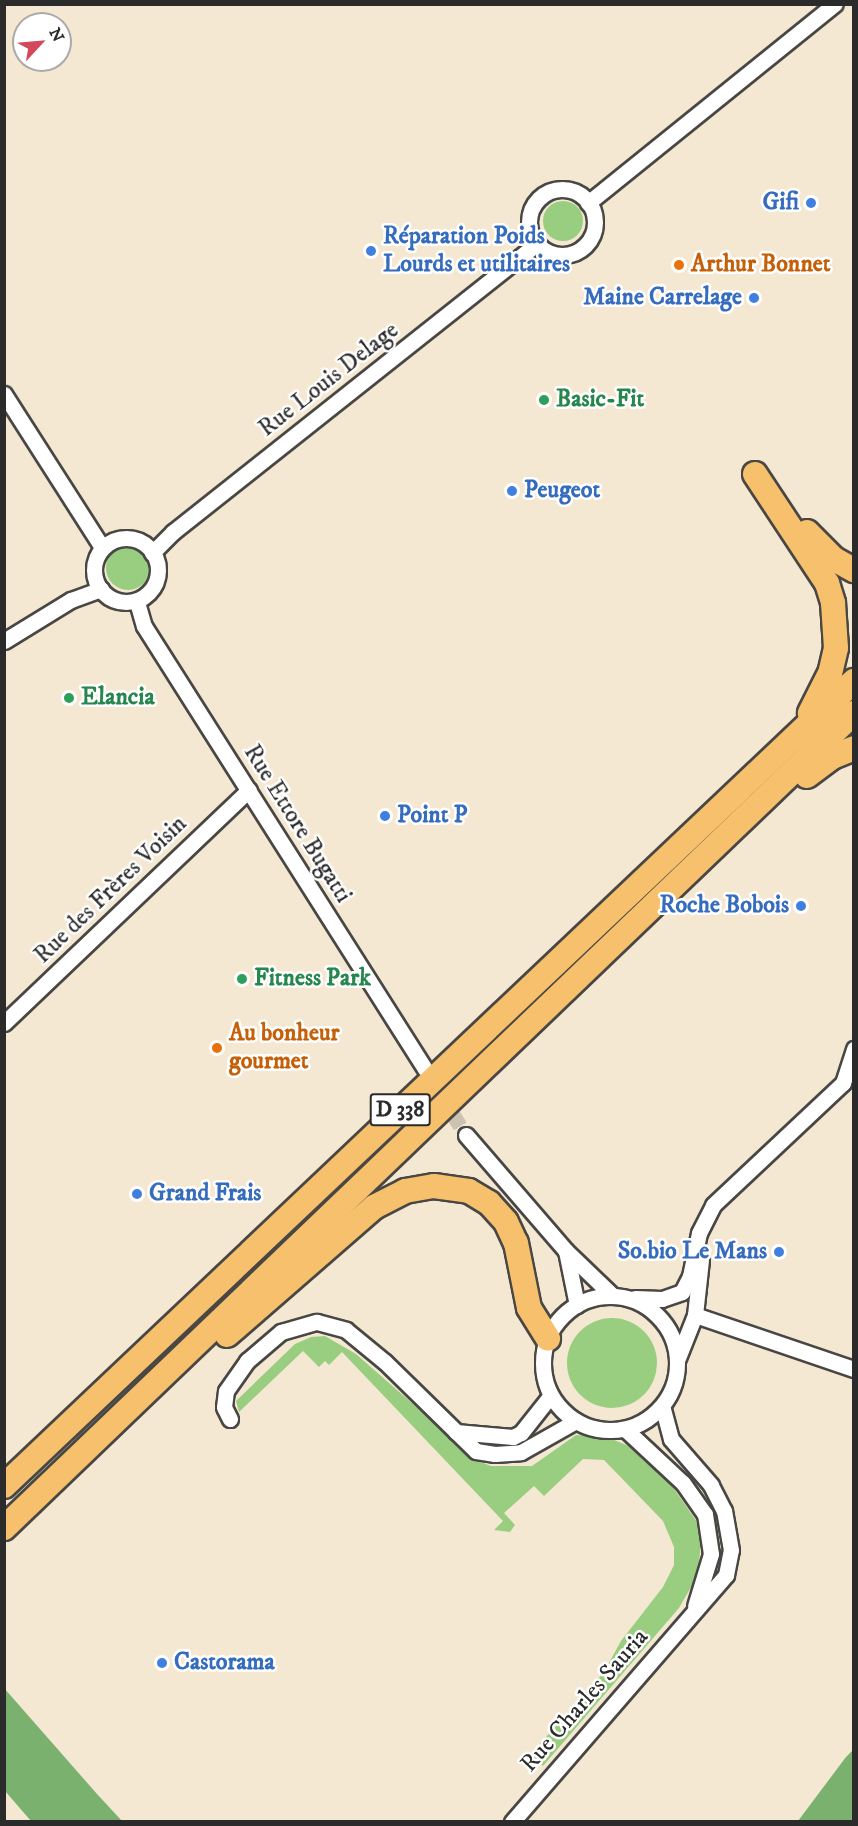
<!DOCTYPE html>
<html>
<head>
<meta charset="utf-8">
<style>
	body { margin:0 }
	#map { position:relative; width:858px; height:1826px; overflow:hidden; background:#f4e8d2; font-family:"IM FELL DW Pica",serif }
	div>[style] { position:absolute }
	.green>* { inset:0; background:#99ce80 }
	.round { border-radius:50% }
	.forest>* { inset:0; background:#7ab16e }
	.minor-tunnel>* { height:15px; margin-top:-7.5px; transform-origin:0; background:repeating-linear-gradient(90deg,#ccc2b1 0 15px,transparent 0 23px) }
	.roads { filter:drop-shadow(2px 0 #494744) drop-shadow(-2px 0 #494744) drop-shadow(0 2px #494744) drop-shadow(0 -2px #494744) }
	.minor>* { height:15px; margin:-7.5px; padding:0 7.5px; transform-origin:7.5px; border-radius:7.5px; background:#fff }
	.minor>.ring { margin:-7.5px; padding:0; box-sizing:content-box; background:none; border:15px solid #fff; border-radius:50% }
	.trunk>* { height:24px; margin:-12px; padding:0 12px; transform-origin:12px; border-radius:12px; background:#f7c06c }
	.dots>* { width:16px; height:16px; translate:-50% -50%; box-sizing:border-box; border:3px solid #fff; border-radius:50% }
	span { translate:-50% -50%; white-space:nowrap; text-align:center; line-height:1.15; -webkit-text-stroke:5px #fff; paint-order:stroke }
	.shield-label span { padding:2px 4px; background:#fff; border:2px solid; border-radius:4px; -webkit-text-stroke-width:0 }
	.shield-label { font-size:22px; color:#2b2b2b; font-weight:700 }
	.shop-label { font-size:24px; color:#366cbe; font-weight:700 }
	.right { translate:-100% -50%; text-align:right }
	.left { translate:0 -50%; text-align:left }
	.food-label { font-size:24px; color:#c56008; font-weight:700 }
	.street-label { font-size:24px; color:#2b2b2b }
	.leisure-label { font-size:24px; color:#27864d; font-weight:700 }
	.frame { position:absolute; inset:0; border:6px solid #2b2b2b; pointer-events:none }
	.north { position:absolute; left:12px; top:12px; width:60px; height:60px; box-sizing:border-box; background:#fff; border:2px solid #aaa; border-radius:50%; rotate:64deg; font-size:16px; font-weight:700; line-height:24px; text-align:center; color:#2b2b2b }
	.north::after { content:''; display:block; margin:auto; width:21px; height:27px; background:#d1495b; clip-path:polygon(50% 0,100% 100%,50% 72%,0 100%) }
</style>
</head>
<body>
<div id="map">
	<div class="green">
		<i class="round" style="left:543px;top:201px;width:40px;height:40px"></i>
		<i class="round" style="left:106px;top:546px;width:44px;height:44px"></i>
		<i class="round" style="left:567px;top:1318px;width:90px;height:90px"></i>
		<i style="clip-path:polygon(325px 1336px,356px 1354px,478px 1461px,491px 1466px,532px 1466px,576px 1435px,604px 1436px,629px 1446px,668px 1480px,697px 1522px,701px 1541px,699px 1564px,694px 1582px,679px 1608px,543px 1766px,530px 1755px,604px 1672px,621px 1641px,663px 1587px,674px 1565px,674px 1547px,663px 1521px,604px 1460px,583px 1459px,544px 1496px,534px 1486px,504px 1513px,515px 1525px,510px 1532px,494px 1530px,503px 1521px,342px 1352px,329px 1365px,325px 1361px,319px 1367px,303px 1351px,239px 1412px,236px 1401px,295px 1344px,311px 1337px)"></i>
	</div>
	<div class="forest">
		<i style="clip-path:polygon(4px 1688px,97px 1794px,122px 1821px,31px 1821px,5px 1791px)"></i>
		<i style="clip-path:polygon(853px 1750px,853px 1821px,798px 1821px,846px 1757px)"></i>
	</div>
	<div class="minor-tunnel">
		<i style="left:428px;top:1074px;width:72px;rotate:58.1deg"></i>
	</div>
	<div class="roads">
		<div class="minor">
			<i class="ring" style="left:529px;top:189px;width:51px;height:51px"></i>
			<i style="left:588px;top:203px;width:317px;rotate:-38.9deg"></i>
			<i style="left:4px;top:394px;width:182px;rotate:57.4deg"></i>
			<i class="ring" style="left:94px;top:538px;width:49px;height:49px"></i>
			<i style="left:152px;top:553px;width:30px;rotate:-45deg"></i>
			<i style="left:173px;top:532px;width:464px;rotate:-38.4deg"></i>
			<i style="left:137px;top:602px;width:25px;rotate:74deg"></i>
			<i style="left:144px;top:626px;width:525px;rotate:57.61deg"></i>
			<i style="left:4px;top:641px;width:79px;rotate:-31.5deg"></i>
			<i style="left:71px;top:600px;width:32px;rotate:-20deg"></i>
			<i style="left:4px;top:1023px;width:338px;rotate:-43.6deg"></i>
			<i style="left:466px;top:1135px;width:153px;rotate:49.2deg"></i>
			<i style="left:566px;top:1251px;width:65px;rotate:43.8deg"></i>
			<i style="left:566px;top:1251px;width:55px;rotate:78.5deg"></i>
			<i class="ring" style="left:543px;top:1296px;width:119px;height:119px"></i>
			<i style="left:635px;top:1298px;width:27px;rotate:2deg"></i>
			<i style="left:662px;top:1299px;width:21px;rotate:-19deg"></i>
			<i style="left:682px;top:1292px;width:18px;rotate:-63deg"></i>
			<i style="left:690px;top:1276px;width:44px;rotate:-78.2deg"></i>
			<i style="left:699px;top:1233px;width:31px;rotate:-63deg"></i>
			<i style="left:713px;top:1205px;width:178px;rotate:-43.2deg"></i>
			<i style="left:843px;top:1083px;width:36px;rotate:-72deg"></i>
			<i style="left:695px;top:1315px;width:168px;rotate:18.8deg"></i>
			<i style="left:678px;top:1358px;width:46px;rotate:-68.4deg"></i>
			<i style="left:695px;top:1315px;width:55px;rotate:-83.8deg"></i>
			<i style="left:230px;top:1419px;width:13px;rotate:-117deg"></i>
			<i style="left:224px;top:1407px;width:16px;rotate:-83deg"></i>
			<i style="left:226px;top:1391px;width:37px;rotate:-55deg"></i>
			<i style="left:247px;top:1361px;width:45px;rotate:-40.5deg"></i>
			<i style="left:281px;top:1332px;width:37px;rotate:-16deg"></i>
			<i style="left:317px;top:1322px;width:30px;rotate:15deg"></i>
			<i style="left:346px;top:1330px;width:50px;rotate:39.4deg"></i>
			<i style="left:385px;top:1362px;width:127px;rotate:44.4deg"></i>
			<i style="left:476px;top:1451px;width:19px;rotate:9deg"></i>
			<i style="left:495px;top:1454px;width:26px;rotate:-4deg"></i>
			<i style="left:521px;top:1452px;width:63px;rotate:-29.4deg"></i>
			<i style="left:625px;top:1429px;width:79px;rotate:43deg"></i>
			<i style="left:683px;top:1483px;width:38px;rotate:55deg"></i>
			<i style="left:705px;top:1514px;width:40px;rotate:81.5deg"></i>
			<i style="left:711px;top:1554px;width:54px;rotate:107.1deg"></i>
			<i style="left:456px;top:1432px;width:57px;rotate:5deg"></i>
			<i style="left:513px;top:1437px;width:9px;rotate:-27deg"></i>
			<i style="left:521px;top:1433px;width:48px;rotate:-51.7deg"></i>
			<i style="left:512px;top:1822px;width:327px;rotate:-49.1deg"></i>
			<i style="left:726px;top:1575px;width:25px;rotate:-79deg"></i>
			<i style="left:731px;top:1550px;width:40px;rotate:-100deg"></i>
			<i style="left:724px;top:1511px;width:29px;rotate:-117deg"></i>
			<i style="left:711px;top:1485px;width:61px;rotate:-131deg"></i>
			<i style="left:671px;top:1439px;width:34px;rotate:-105deg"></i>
		</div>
		<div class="trunk">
			<i style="left:755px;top:474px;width:131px;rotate:56.6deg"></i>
			<i style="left:827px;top:583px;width:21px;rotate:73deg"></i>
			<i style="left:833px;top:603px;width:45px;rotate:86.2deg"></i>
			<i style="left:836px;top:648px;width:26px;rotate:103deg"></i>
			<i style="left:830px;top:673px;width:45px;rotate:116.6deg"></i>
			<i style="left:807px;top:532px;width:38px;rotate:45deg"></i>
			<i style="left:834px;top:559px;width:23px;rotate:29deg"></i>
			<i style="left:807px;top:776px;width:31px;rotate:-37deg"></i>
			<i style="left:832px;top:757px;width:24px;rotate:-22deg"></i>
			<i style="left:227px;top:1335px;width:195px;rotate:-41deg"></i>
			<i style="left:374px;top:1207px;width:35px;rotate:-27deg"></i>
			<i style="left:405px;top:1191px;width:29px;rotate:-10deg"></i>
			<i style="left:434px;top:1186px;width:35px;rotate:8deg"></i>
			<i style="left:469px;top:1191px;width:23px;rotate:31deg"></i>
			<i style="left:489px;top:1203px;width:25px;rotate:48deg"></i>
			<i style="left:506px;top:1222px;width:23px;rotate:65deg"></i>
			<i style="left:516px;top:1243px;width:66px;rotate:78.7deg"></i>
			<i style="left:529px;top:1308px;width:36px;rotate:58deg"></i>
			<i style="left:4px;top:1486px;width:1171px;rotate:-43.44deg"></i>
			<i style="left:4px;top:1528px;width:1178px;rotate:-43.8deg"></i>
		</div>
	</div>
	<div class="dots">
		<i style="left:811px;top:203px;background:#3f7fe0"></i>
		<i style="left:371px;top:251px;background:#3f7fe0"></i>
		<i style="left:679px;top:265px;background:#e8710a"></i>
		<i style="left:754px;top:298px;background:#3f7fe0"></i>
		<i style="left:544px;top:400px;background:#2e9e5b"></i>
		<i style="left:512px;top:491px;background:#3f7fe0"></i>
		<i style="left:69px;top:698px;background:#2e9e5b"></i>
		<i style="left:385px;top:816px;background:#3f7fe0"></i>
		<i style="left:801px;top:906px;background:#3f7fe0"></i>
		<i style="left:242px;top:979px;background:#2e9e5b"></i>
		<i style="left:217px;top:1048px;background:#e8710a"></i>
		<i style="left:137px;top:1194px;background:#3f7fe0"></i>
		<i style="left:779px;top:1252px;background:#3f7fe0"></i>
		<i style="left:162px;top:1663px;background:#3f7fe0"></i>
	</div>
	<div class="shield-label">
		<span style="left:400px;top:1110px">D 338</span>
	</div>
	<div class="shop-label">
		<span class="right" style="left:799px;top:203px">Gifi</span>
		<span class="left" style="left:383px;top:251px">Réparation Poids<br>Lourds et utilitaires</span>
		<span class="right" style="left:742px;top:298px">Maine Carrelage</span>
		<span class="left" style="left:524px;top:491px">Peugeot</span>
		<span class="left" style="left:397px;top:816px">Point P</span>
		<span class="right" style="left:789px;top:906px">Roche Bobois</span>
		<span class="left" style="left:149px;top:1194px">Grand Frais</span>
		<span class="right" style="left:767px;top:1252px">So.bio Le Mans</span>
		<span class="left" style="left:174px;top:1663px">Castorama</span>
	</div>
	<div class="food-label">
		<span class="left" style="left:691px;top:265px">Arthur Bonnet</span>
		<span class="left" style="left:229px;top:1048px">Au bonheur<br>gourmet</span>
	</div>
	<div class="street-label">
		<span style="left:329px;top:380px;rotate:-38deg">Rue Louis Delage</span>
		<span style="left:297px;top:824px;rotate:58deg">Rue Ettore Bugatti</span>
		<span style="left:111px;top:890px;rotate:-44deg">Rue des Frères Voisin</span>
		<span style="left:585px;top:1701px;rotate:-49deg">Rue Charles Sauria</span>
	</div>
	<div class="leisure-label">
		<span class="left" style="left:556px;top:400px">Basic-Fit</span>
		<span class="left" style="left:81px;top:698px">Elancia</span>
		<span class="left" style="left:254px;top:979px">Fitness Park</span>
	</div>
	<div class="frame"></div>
	<div class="north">N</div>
</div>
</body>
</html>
